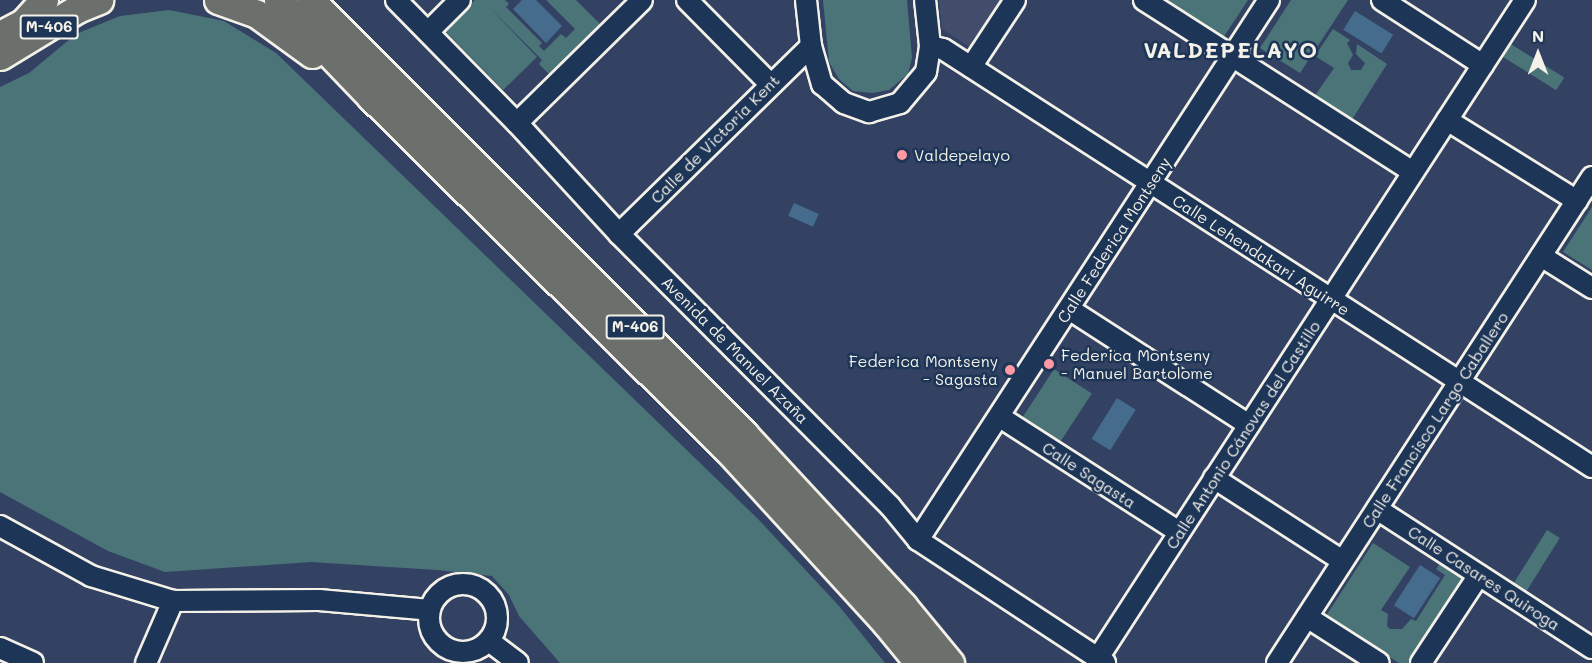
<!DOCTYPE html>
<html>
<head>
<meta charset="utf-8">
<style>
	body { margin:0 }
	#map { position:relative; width:1592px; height:663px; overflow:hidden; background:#334263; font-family:Mali,sans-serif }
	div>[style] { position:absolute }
	.built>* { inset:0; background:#424c6b }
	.green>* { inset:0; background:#4b7479; transform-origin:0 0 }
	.water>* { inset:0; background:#456c8d; transform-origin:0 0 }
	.roads { filter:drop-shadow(2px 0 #f4f1e8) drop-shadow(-2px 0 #f4f1e8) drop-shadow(0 2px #f4f1e8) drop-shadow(0 -2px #f4f1e8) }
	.minor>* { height:20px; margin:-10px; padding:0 10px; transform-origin:10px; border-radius:10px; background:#1d3557 }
	.minor>.ring { margin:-10px; padding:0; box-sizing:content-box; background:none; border:20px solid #1d3557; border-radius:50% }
	.highway>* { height:27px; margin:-13.5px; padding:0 13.5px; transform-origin:13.5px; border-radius:13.5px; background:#6c706d }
	.dots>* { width:16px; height:16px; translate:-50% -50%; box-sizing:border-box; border:3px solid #1d3557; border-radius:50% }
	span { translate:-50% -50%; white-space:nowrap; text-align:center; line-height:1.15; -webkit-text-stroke:5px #1d3557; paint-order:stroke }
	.shield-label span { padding:2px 4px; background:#1d3557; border:2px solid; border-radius:4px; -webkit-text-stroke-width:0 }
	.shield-label { font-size:15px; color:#f4f1e8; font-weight:700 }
	.street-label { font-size:16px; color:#f4f1e8 }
	.poi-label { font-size:16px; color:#f4f1e8 }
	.left { translate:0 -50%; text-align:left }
	.right { translate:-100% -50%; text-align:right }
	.district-label { font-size:22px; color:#f4f1e8; font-weight:700; letter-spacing:1.5px }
	.north { position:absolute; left:1508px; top:24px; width:60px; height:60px; -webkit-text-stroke:4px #1d3557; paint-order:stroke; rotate:0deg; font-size:16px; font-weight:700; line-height:24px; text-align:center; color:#f4f1e8 }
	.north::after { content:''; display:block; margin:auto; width:21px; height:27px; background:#f4f1e8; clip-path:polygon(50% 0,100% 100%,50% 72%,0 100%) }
</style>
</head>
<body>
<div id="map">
	<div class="built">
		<i style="clip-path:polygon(939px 0,1001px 0,970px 47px,942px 29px)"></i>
	</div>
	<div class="green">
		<i style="clip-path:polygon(475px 0,505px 0,509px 4px,506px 7px,542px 43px,539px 46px,544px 51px,561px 34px,566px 38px,575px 29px,546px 0,576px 0,601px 25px,550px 75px,539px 64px,542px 60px,489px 7px,537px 57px,503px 90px,444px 30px)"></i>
		<i style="clip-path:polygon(823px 0,907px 0,912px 58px,908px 74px,889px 90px,873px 93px,853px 91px,839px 79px,829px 62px)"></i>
		<i style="clip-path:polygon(1163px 0,1248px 0,1223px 38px)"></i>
		<i style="clip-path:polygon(1291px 0,1348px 0,1300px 73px,1260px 48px)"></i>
		<i style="clip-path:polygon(169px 10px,224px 21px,276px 53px,758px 519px,839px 606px,885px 663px,560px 663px,519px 616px,509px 595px,492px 576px,437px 570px,311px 562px,165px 572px,108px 551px,0 492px,0 87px,29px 73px,76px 34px,120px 16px)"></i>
		<i style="clip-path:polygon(1333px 29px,1350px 40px,1347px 43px,1353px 55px,1348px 63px,1351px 70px,1361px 70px,1365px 63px,1356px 54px,1357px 44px,1387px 64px,1351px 121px,1314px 97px,1334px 68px,1315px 56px)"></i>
		<i style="left:1509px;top:43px;width:65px;height:15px;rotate:32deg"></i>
		<i style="clip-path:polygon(1592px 207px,1592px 270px,1563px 252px)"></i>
		<i style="left:1054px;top:369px;width:45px;height:60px;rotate:33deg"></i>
		<i style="left:1547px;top:530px;width:15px;height:64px;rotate:32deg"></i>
		<i style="clip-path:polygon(1373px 543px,1410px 567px,1381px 610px,1388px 614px,1387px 626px,1390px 629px,1402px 629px,1411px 619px,1416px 621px,1445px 575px,1436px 569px,1441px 562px,1465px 577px,1410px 663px,1399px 663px,1326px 616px)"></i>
	</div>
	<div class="water">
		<i style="clip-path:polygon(522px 0,536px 0,562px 26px,546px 43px,513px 9px)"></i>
		<i style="left:1355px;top:11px;width:45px;height:22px;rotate:32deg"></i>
		<i style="left:794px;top:203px;width:27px;height:14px;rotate:24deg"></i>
		<i style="left:1117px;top:398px;width:22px;height:48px;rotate:32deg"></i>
		<i style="left:1420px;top:565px;width:24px;height:48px;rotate:33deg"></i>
	</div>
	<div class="roads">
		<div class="minor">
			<i style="left:396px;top:0;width:173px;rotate:45.5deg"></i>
			<i style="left:517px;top:123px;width:151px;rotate:47.4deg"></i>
			<i style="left:619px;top:234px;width:384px;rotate:45.1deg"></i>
			<i style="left:890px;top:506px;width:44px;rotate:50.5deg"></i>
			<i style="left:918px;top:540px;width:224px;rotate:33.3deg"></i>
			<i style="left:687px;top:0;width:118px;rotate:45.3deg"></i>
			<i style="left:806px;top:0;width:46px;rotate:83.8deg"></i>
			<i style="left:811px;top:46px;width:40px;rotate:74deg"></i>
			<i style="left:822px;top:84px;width:29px;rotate:41deg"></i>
			<i style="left:844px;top:103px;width:27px;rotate:20deg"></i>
			<i style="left:869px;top:112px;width:32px;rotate:-16deg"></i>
			<i style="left:900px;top:103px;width:40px;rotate:-50deg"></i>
			<i style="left:926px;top:72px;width:26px;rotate:-81deg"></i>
			<i style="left:930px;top:46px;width:46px;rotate:-96.2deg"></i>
			<i style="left:1144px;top:0;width:319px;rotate:32.6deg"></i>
			<i style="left:1382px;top:0;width:120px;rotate:32.8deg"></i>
			<i style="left:428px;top:32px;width:45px;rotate:-45deg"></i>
			<i style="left:930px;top:46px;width:13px;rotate:13deg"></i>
			<i style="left:943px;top:49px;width:772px;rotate:32.78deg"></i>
			<i style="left:971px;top:67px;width:80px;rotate:-56.7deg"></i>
			<i style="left:1447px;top:120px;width:153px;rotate:31.9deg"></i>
			<i style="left:517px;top:123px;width:175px;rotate:-44.5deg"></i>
			<i style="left:619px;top:234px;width:269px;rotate:-44.4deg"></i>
			<i style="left:1541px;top:256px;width:60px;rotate:32.1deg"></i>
			<i style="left:1069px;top:309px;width:214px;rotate:32.8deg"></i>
			<i style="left:1000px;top:417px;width:213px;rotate:32.7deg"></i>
			<i style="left:1214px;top:478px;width:153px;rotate:32.8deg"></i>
			<i style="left:1377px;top:509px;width:256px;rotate:32.9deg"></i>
			<i style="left:0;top:526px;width:104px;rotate:28.8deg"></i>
			<i style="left:91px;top:576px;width:86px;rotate:17deg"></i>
			<i style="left:173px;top:601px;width:146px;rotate:-0.4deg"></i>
			<i style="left:319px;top:600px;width:111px;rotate:5.1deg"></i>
			<i style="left:918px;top:540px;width:644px;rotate:-56.98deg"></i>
			<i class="ring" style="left:429px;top:584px;width:48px;height:48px"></i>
			<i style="left:1307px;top:617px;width:85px;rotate:32.6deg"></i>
			<i style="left:489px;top:641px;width:36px;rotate:37deg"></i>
			<i style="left:0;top:648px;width:36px;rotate:24deg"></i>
			<i style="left:1098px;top:658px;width:784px;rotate:-57.02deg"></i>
			<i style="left:146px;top:663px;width:68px;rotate:-66.5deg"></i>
			<i style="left:1277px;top:663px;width:579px;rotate:-57.05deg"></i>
			<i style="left:1421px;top:663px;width:105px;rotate:-56.6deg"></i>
		</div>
		<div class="highway">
			<i style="left:218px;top:0;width:41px;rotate:19.7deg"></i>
			<i style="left:257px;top:14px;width:68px;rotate:36deg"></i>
			<i style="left:278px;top:0;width:134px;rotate:46.2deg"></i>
			<i style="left:371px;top:97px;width:502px;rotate:44.68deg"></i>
			<i style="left:728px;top:450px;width:234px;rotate:47.6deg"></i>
			<i style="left:886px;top:623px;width:52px;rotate:50.5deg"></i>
			<i style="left:310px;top:0;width:614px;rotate:45deg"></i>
			<i style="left:744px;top:434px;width:234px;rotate:47.2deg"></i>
			<i style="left:903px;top:606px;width:74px;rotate:50.5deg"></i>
			<i style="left:0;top:35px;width:27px;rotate:-28deg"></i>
			<i style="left:24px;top:22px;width:30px;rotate:-48deg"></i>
			<i style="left:0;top:56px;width:90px;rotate:-31.4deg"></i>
			<i style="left:77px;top:9px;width:24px;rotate:-22deg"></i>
		</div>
	</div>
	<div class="dots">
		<i style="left:902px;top:155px;background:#ff9aa2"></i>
		<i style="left:1049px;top:364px;background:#ff9aa2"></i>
		<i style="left:1010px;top:370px;background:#ff9aa2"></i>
	</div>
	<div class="shield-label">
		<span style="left:49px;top:27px">M-406</span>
		<span style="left:635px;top:327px">M-406</span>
	</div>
	<div class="street-label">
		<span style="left:715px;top:139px;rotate:-45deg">Calle de Victoria Kent</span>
		<span style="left:1114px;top:240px;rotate:-57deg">Calle Federica Montseny</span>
		<span style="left:1261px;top:255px;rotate:33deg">Calle Lehendakari Aguirre</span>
		<span style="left:735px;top:350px;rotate:45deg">Avenida de Manuel Azaña</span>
		<span style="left:1435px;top:420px;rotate:-57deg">Calle Francisco Largo Caballero</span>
		<span style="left:1243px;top:435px;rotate:-57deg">Calle Antonio Cánovas del Castillo</span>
		<span style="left:1089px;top:475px;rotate:33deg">Calle Sagasta</span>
		<span style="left:1484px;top:578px;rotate:33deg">Calle Casares Quiroga</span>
	</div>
	<div class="poi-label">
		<span class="left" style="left:914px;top:155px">Valdepelayo</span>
		<span class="left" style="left:1061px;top:364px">Federica Montseny<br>- Manuel Bartolome</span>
		<span class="right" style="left:998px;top:370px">Federica Montseny<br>- Sagasta</span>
	</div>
	<div class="district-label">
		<span style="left:1231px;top:50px">VALDEPELAYO</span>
	</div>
	<div class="north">N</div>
</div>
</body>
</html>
